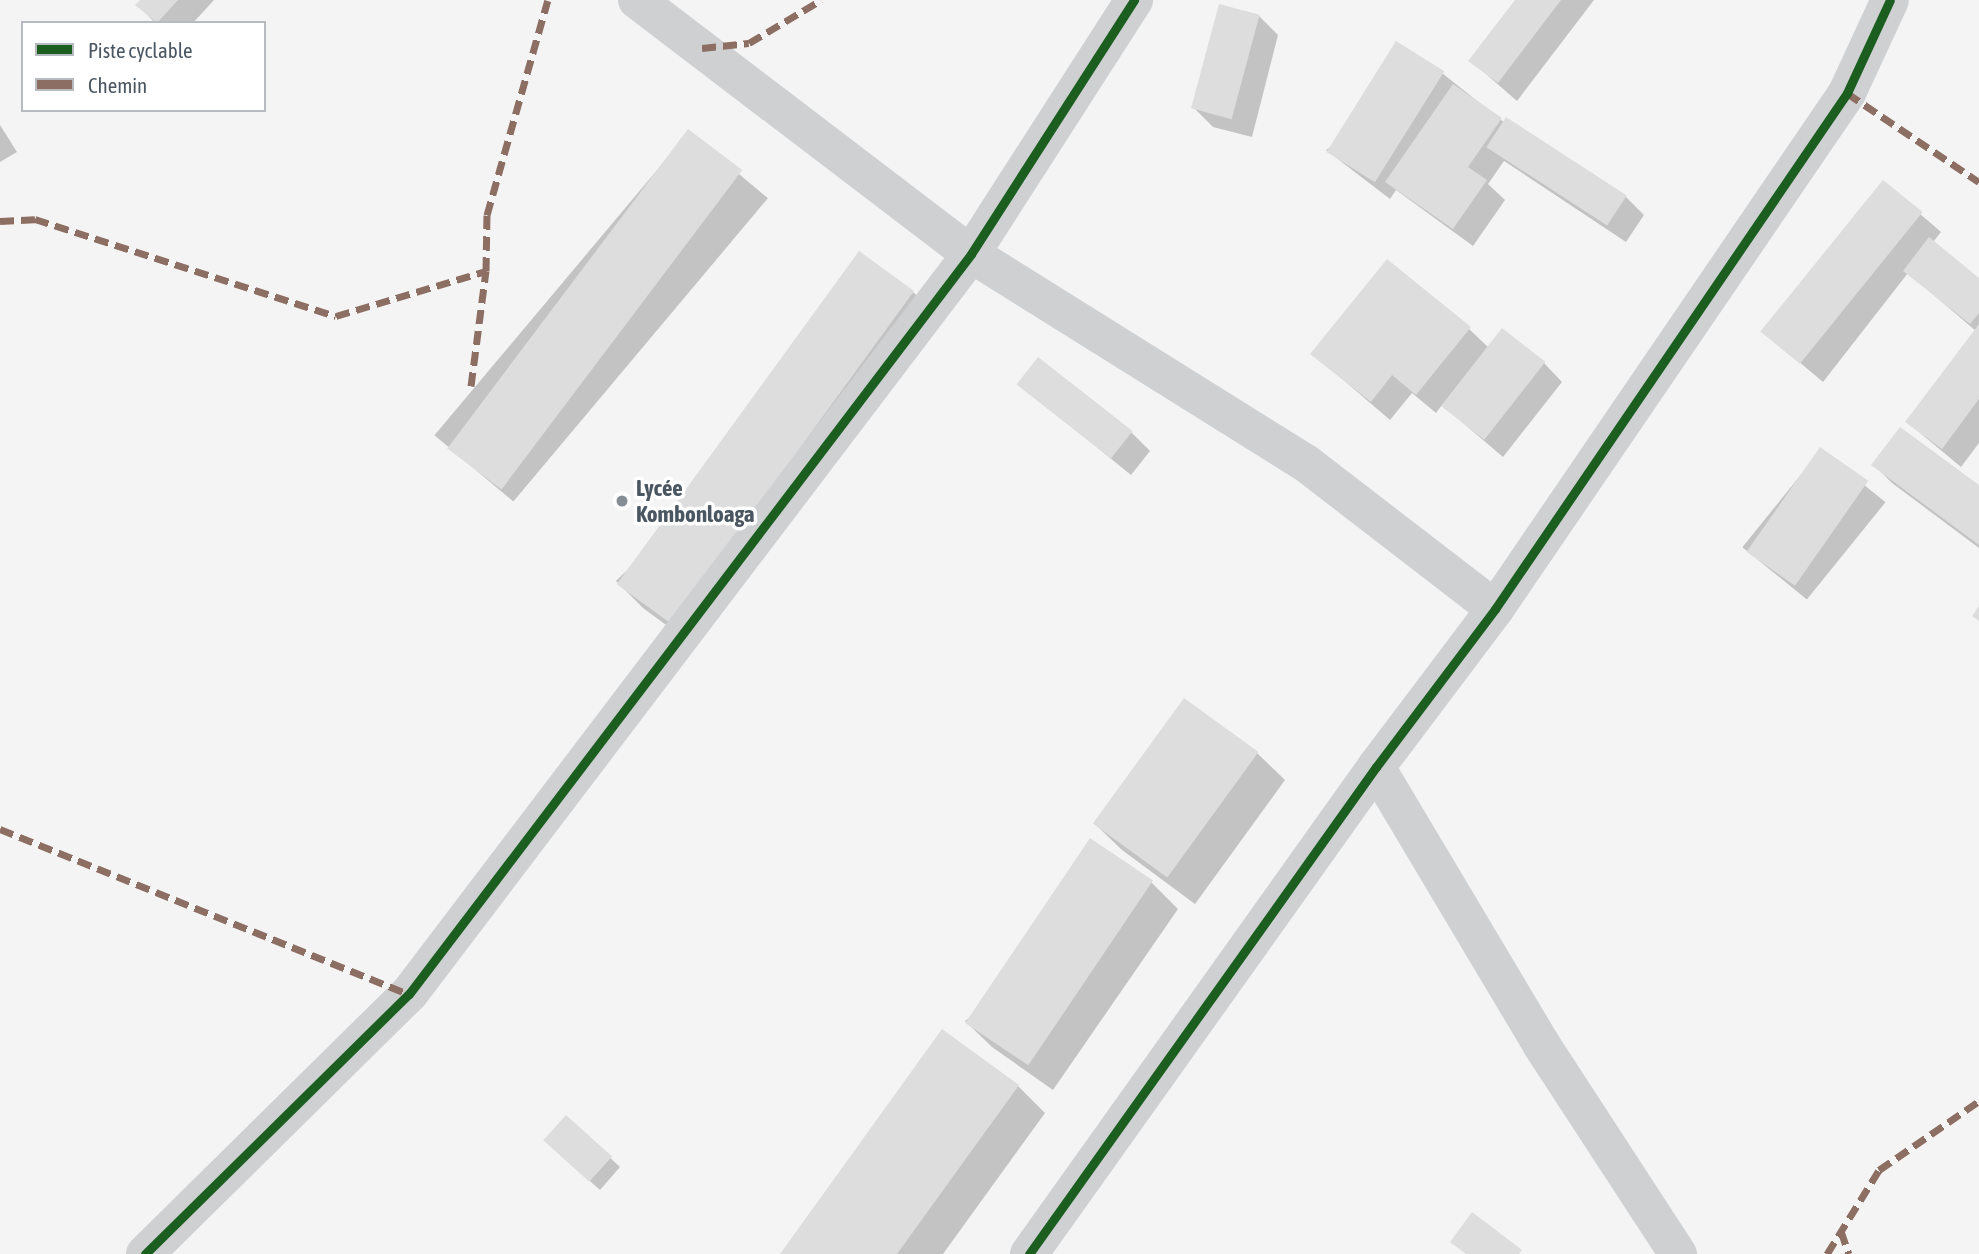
<!DOCTYPE html>
<html>
<head>
<meta charset="utf-8">
<style>
	body { margin:0 }
	#map { position:relative; width:1979px; height:1254px; overflow:hidden; background:#f4f4f4; font-family:"Asap Condensed",sans-serif }
	div>[style] { position:absolute }
	.shadow>* { inset:0; background:#0003; transform-origin:0 0 }
	.building>* { inset:0; background:#ddddde; transform-origin:0 0 }
	.minor>* { height:38px; margin:-19px; padding:0 19px; transform-origin:19px; border-radius:19px; background:#ced0d2 }
	.quiet>* { height:7px; margin-top:-3.5px; transform-origin:0; background:repeating-linear-gradient(90deg,#8d6e63 0 14px,transparent 0 21px) }
	.cycleway>* { height:9px; margin:-4.5px; padding:0 4.5px; transform-origin:4.5px; border-radius:4.5px; background:#1b5e20 }
	.dots>* { width:19px; height:19px; translate:-50% -50%; box-sizing:border-box; border:4px solid #fff; border-radius:50% }
	span { translate:-50% -50%; white-space:nowrap; text-align:center; line-height:1.15; -webkit-text-stroke:7px #fff; paint-order:stroke }
	.poi-label { font-size:23px; color:#4a5661; font-weight:700 }
	.left { translate:0 -50%; text-align:left }
	.legend { position:absolute; left:21px; top:21px; width:245px; height:91px; box-sizing:border-box; background:#fff; border:2px solid #b7bbc0; margin:0; padding:9px 12px; list-style:none; font-size:21px; color:#4a5661 }
	.legend li { display:flex; align-items:center; gap:14px; height:35px }
	.legend b { width:35px; border:2px solid #b7bbc0 }
</style>
</head>
<body>
<div id="map">
	<div class="shadow">
		<i style="clip-path:polygon(143px 0,214px 0,193px 23px,155px 23px,138px 5px)"></i>
		<i style="clip-path:polygon(1517px 0,1594px 0,1517px 101px,1471px 61px)"></i>
		<i style="clip-path:polygon(1259px 16px,1278px 35px,1252px 137px,1213px 127px,1194px 108px)"></i>
		<i style="clip-path:polygon(1442px 73px,1505px 123px,1626px 197px,1644px 215px,1626px 242px,1504px 161px,1488px 184px,1505px 200px,1473px 246px,1396px 190px,1390px 199px,1326px 150px)"></i>
		<i style="clip-path:polygon(0 125px,17px 152px,0 162px)"></i>
		<i style="left:689px;top:132px;width:103px;height:396px;rotate:40deg"></i>
		<i style="clip-path:polygon(1883px 182px,1941px 232px,1933px 242px,1979px 280px,1979px 443px,1961px 467px,1907px 422px,1976px 331px,1908px 273px,1823px 382px,1765px 333px)"></i>
		<i style="clip-path:polygon(913px 292px,940px 319px,696px 647px,643px 608px,616px 581px)"></i>
		<i style="clip-path:polygon(1469px 329px,1488px 347px,1544px 363px,1562px 382px,1503px 457px,1442px 405px,1436px 413px,1412px 393px,1390px 420px,1313px 354px)"></i>
		<i style="clip-path:polygon(1019px 384px,1131px 432px,1150px 451px,1131px 475px)"></i>
		<i style="left:1821px;top:450px;width:83px;height:125px;rotate:39deg"></i>
		<i style="clip-path:polygon(1874px 465px,1979px 488px,1979px 548px,1892px 483px)"></i>
		<i style="clip-path:polygon(1184px 701px,1258px 754px,1285px 780px,1195px 904px,1122px 850px,1095px 824px)"></i>
		<i style="clip-path:polygon(1151px 882px,1178px 909px,1053px 1090px,992px 1047px,965px 1021px)"></i>
		<i style="clip-path:polygon(1018px 1086px,1045px 1113px,943px 1254px,782px 1254px)"></i>
		<i style="clip-path:polygon(567px 1118px,620px 1167px,600px 1190px,555px 1150px)"></i>
	</div>
	<div class="building">
		<i style="clip-path:polygon(140px 0,178px 0,157px 23px,135px 5px)"></i>
		<i style="clip-path:polygon(1515px 0,1561px 0,1498px 83px,1468px 61px)"></i>
		<i style="left:1219px;top:4px;width:42px;height:108px;rotate:15deg"></i>
		<i style="left:1396px;top:41px;width:57px;height:131px;rotate:32deg"></i>
		<i style="clip-path:polygon(1453px 84px,1502px 118px,1468px 167px,1487px 180px,1453px 229px,1385px 182px)"></i>
		<i style="left:1506px;top:117px;width:144px;height:36px;rotate:33deg"></i>
		<i style="left:688px;top:129px;width:68px;height:400px;rotate:37deg"></i>
		<i style="left:1883px;top:180px;width:51px;height:195px;rotate:39deg"></i>
		<i style="clip-path:polygon(1929px 237px,1979px 278px,1979px 313px,1970px 324px,1903px 271px)"></i>
		<i style="left:859px;top:251px;width:68px;height:412px;rotate:36deg"></i>
		<i style="clip-path:polygon(1387px 259px,1471px 327px,1416px 395px,1392px 375px,1371px 402px,1310px 354px)"></i>
		<i style="clip-path:polygon(1979px 324px,1979px 399px,1942px 449px,1905px 422px)"></i>
		<i style="left:1502px;top:328px;width:55px;height:99px;rotate:38deg"></i>
		<i style="left:1038px;top:357px;width:120px;height:35px;rotate:38deg"></i>
		<i style="clip-path:polygon(1900px 427px,1979px 485px,1979px 545px,1871px 465px)"></i>
		<i style="left:1820px;top:447px;width:59px;height:128px;rotate:35deg"></i>
		<i style="clip-path:polygon(1979px 606px,1979px 621px,1972px 616px)"></i>
		<i style="left:1184px;top:698px;width:92px;height:155px;rotate:36deg"></i>
		<i style="left:1090px;top:838px;width:76px;height:223px;rotate:34deg"></i>
		<i style="clip-path:polygon(942px 1029px,1019px 1085px,897px 1254px,780px 1254px)"></i>
		<i style="left:566px;top:1115px;width:62px;height:34px;rotate:42deg"></i>
		<i style="clip-path:polygon(1472px 1212px,1522px 1250px,1519px 1254px,1466px 1254px,1450px 1242px)"></i>
	</div>
	<div class="minor">
		<i style="left:637px;top:0;width:420px;rotate:37.3deg"></i>
		<i style="left:971px;top:254px;width:396px;rotate:32deg"></i>
		<i style="left:1307px;top:464px;width:237px;rotate:37.6deg"></i>
		<i style="left:1376px;top:767px;width:322px;rotate:59.2deg"></i>
		<i style="left:1541px;top:1044px;width:251px;rotate:56.9deg"></i>
		<i style="left:145px;top:1254px;width:371px;rotate:-44.6deg"></i>
		<i style="left:409px;top:994px;width:929px;rotate:-52.78deg"></i>
		<i style="left:971px;top:254px;width:302px;rotate:-57.3deg"></i>
		<i style="left:1029px;top:1254px;width:598px;rotate:-54.53deg"></i>
		<i style="left:1376px;top:767px;width:198px;rotate:-53deg"></i>
		<i style="left:1495px;top:609px;width:625px;rotate:-55.7deg"></i>
		<i style="left:1847px;top:93px;width:102px;rotate:-65.2deg"></i>
	</div>
	<div class="quiet">
		<i style="left:702px;top:48px;width:47px;rotate:-6.1deg"></i>
		<i style="left:749px;top:43px;width:84px;rotate:-30.8deg"></i>
		<i style="left:1847px;top:93px;width:159px;rotate:34deg"></i>
		<i style="left:0;top:221px;width:35px;rotate:-3deg"></i>
		<i style="left:35px;top:219px;width:316px;rotate:17.9deg"></i>
		<i style="left:336px;top:316px;width:157px;rotate:-16.7deg"></i>
		<i style="left:471px;top:386px;width:116px;rotate:-82.6deg"></i>
		<i style="left:486px;top:271px;width:56px;rotate:-89deg"></i>
		<i style="left:487px;top:215px;width:223px;rotate:-74.2deg"></i>
		<i style="left:0;top:829px;width:441px;rotate:22deg"></i>
		<i style="left:1841px;top:1231px;width:24px;rotate:71deg"></i>
		<i style="left:1827px;top:1254px;width:99px;rotate:-58.2deg"></i>
		<i style="left:1879px;top:1170px;width:121px;rotate:-34.6deg"></i>
	</div>
	<div class="cycleway">
		<i style="left:145px;top:1254px;width:371px;rotate:-44.6deg"></i>
		<i style="left:409px;top:994px;width:929px;rotate:-52.78deg"></i>
		<i style="left:971px;top:254px;width:302px;rotate:-57.3deg"></i>
		<i style="left:1029px;top:1254px;width:598px;rotate:-54.53deg"></i>
		<i style="left:1376px;top:767px;width:198px;rotate:-53deg"></i>
		<i style="left:1495px;top:609px;width:625px;rotate:-55.7deg"></i>
		<i style="left:1847px;top:93px;width:102px;rotate:-65.2deg"></i>
	</div>
	<div class="dots">
		<i style="left:622px;top:501px;background:#868d94"></i>
	</div>
	<div class="poi-label">
		<span class="left" style="left:636px;top:501px">Lycée<br>Kombonloaga</span>
	</div>
	<ul class="legend">
	<li><b style="height:9px;background:#1b5e20"></b>Piste cyclable</li>
	<li><b style="height:9px;background:#8d6e63"></b>Chemin</li>
	</ul>
</div>
</body>
</html>
